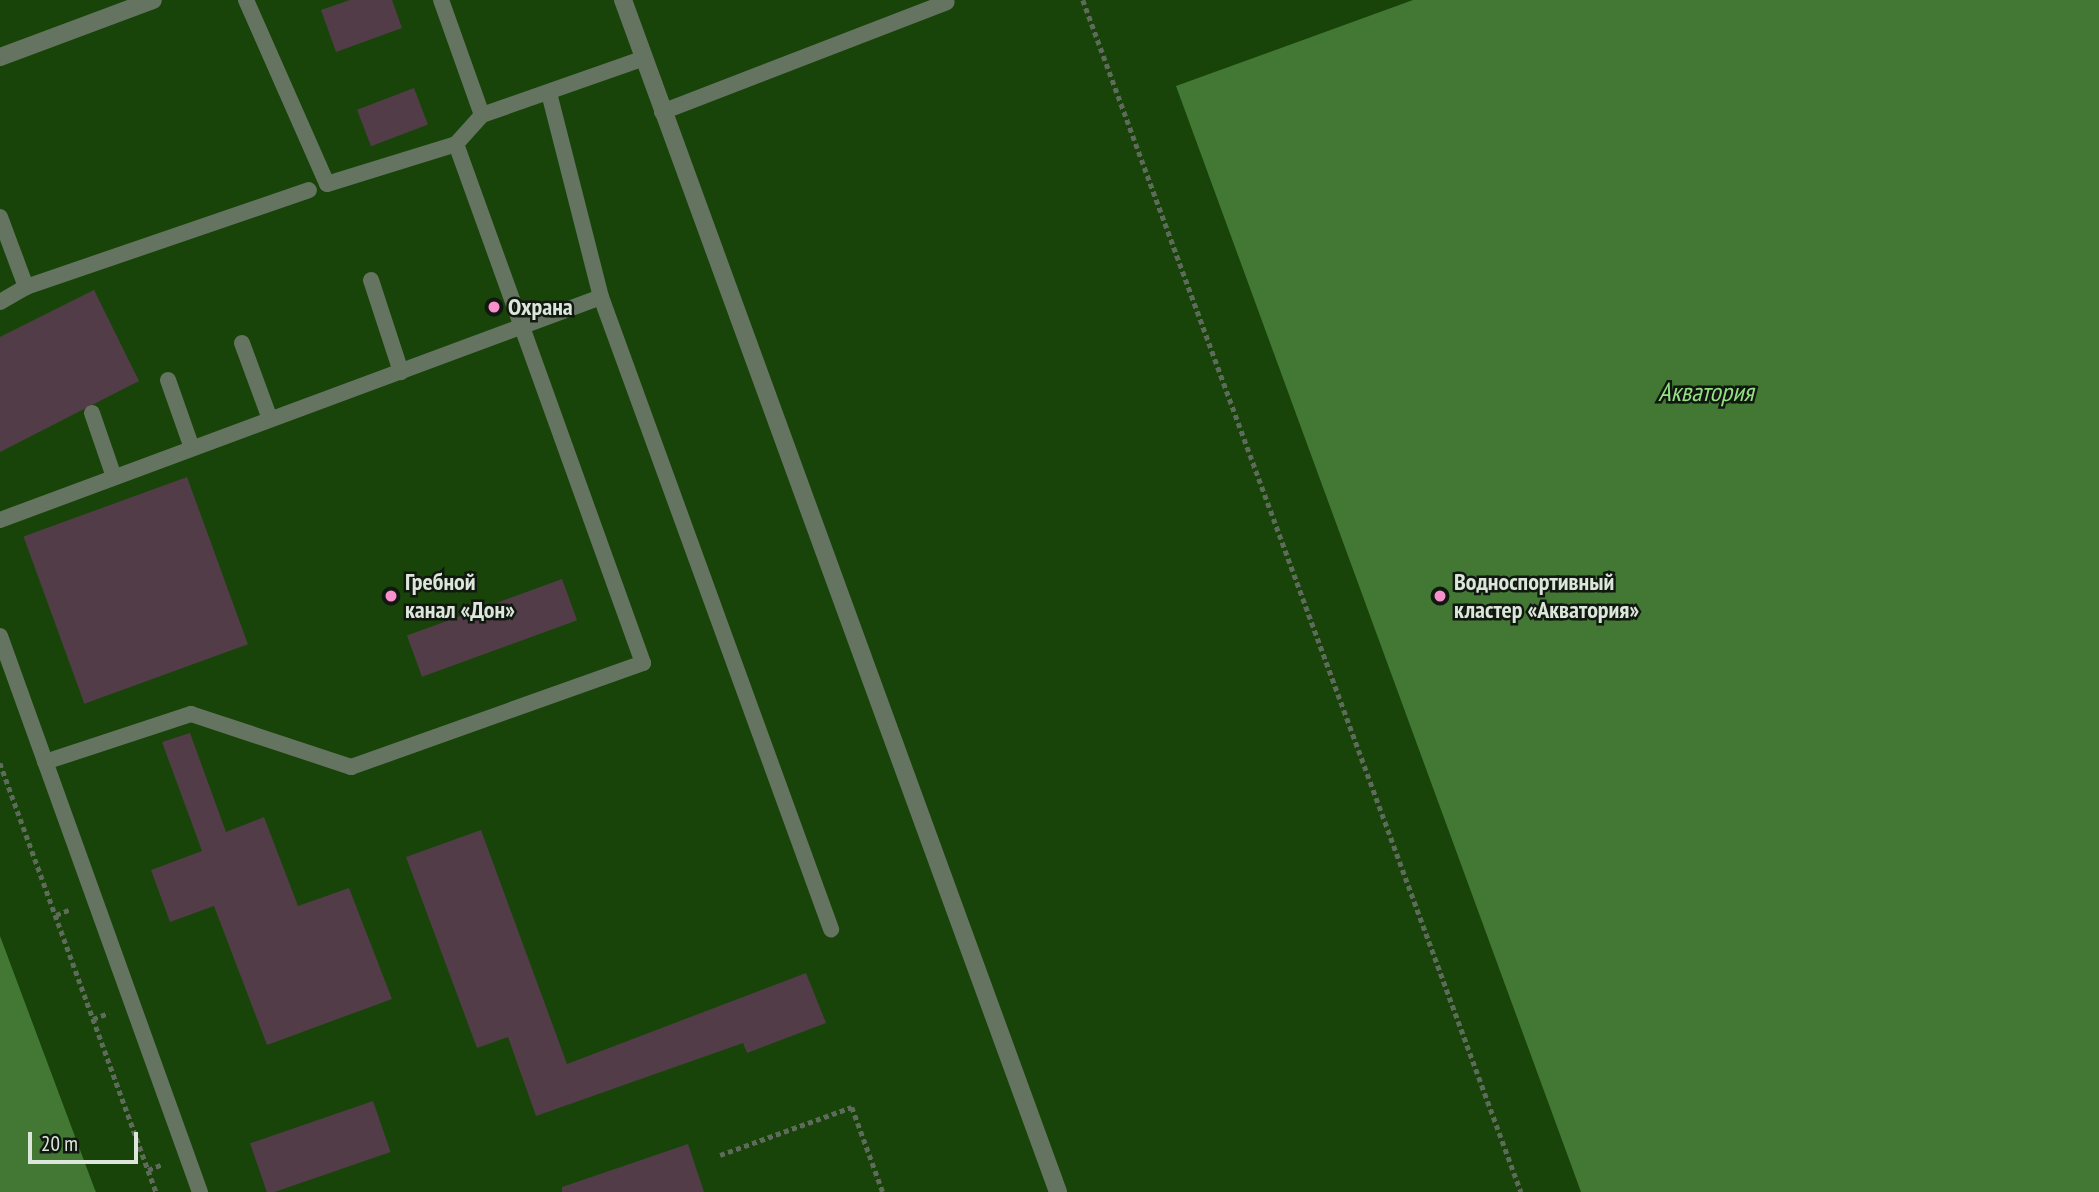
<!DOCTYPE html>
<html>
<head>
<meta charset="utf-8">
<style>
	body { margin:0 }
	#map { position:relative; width:2099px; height:1192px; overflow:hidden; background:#233220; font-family:"PT Sans Narrow",sans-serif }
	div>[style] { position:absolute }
	.green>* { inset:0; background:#18440a; transform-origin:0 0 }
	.water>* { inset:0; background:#427834 }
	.building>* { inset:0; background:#523c48; transform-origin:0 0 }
	.path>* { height:4.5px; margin-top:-2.25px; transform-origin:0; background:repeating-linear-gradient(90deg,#5e6b5b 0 5px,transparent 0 8.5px) }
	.service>* { height:16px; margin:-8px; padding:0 8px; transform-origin:8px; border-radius:8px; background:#647460 }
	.minor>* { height:18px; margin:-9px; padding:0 9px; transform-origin:9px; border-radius:9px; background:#647460 }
	.dots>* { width:19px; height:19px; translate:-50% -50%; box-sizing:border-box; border:4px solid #111810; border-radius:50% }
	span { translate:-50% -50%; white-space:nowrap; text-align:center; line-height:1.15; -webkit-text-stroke:5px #111810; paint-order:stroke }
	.poi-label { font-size:24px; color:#dce6da; font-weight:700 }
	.left { translate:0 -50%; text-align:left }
	.water-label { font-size:26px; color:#95e083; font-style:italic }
	.scale { position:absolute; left:28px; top:1132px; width:110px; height:32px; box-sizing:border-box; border:4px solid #dce6da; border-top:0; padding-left:9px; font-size:21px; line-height:24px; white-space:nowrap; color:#dce6da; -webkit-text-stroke:5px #111810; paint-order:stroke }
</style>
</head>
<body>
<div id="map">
	<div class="green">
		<i style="left:0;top:0;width:2099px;height:1192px"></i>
	</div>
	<div class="water">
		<i style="clip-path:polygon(1413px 0,2099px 0,2099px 1192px,1581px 1192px,1176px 86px)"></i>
		<i style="clip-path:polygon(0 936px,95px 1190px,96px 1192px,0 1192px)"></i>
	</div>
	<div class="building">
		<i style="clip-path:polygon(350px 0,392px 0,402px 28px,336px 52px,321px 10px)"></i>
		<i style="left:414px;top:88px;width:39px;height:61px;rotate:69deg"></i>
		<i style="clip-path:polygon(94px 290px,139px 381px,0 452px,0 337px)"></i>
		<i style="left:187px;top:477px;width:178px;height:174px;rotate:70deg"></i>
		<i style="left:562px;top:579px;width:44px;height:165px;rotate:70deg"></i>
		<i style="clip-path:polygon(190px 733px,226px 832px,264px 817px,298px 906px,349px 888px,392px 999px,267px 1045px,214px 906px,170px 922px,151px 870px,202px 851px,162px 742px)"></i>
		<i style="clip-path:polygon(481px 830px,567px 1064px,806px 973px,826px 1023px,747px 1053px,743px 1043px,536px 1116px,508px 1037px,477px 1048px,406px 857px)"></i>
		<i style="left:373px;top:1101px;width:54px;height:130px;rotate:71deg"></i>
		<i style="clip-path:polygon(688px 1144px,704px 1192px,562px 1192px,562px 1187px)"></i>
	</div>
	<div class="path">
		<i style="left:1083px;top:0;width:1270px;rotate:69.82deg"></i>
		<i style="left:0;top:763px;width:456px;rotate:70deg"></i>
		<i style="left:56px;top:915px;width:16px;rotate:-22deg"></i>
		<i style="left:93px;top:1019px;width:17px;rotate:-21deg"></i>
		<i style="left:720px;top:1155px;width:140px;rotate:-20deg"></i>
		<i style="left:852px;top:1107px;width:90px;rotate:70deg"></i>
		<i style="left:148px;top:1170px;width:16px;rotate:-22deg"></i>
	</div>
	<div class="service">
		<i style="left:246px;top:0;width:201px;rotate:66.2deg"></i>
		<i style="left:327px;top:184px;width:135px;rotate:-17.2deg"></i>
		<i style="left:456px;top:144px;width:39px;rotate:-48deg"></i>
		<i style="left:482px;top:115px;width:122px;rotate:-109.6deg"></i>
		<i style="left:549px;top:93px;width:211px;rotate:75.7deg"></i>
		<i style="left:601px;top:297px;width:673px;rotate:70deg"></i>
		<i style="left:662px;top:112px;width:305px;rotate:-21.1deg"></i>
		<i style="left:482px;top:115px;width:170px;rotate:-19.3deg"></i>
		<i style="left:0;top:217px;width:75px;rotate:69.6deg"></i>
		<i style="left:371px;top:280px;width:97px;rotate:71.9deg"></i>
		<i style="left:0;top:302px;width:30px;rotate:-30deg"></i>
		<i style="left:26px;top:287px;width:299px;rotate:-18.9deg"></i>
		<i style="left:242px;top:343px;width:81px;rotate:69.8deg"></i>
		<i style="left:168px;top:380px;width:72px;rotate:70.6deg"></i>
		<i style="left:92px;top:413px;width:68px;rotate:71deg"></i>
		<i style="left:0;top:520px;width:641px;rotate:-20.36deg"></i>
		<i style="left:0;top:636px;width:591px;rotate:70.22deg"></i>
		<i style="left:45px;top:762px;width:154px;rotate:-18.2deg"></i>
		<i style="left:191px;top:714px;width:169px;rotate:18.3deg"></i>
		<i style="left:351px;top:767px;width:310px;rotate:-19.6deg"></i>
		<i style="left:643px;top:663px;width:552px;rotate:-109.81deg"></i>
	</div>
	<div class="minor">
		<i style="left:623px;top:0;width:1269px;rotate:69.95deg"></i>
		<i style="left:0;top:57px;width:163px;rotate:-20.4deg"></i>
	</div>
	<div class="dots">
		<i style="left:494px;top:307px;background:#f890cb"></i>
		<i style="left:391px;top:596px;background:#f890cb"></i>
		<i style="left:1440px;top:596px;background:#f890cb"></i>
	</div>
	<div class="poi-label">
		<span class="left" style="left:508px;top:307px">Охрана</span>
		<span class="left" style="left:405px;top:596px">Гребной<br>канал «Дон»</span>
		<span class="left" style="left:1454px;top:596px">Водноспортивный<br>кластер «Акватория»</span>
	</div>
	<div class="water-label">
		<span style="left:1706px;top:392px">Акватория</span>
	</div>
	<div class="scale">20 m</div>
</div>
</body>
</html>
